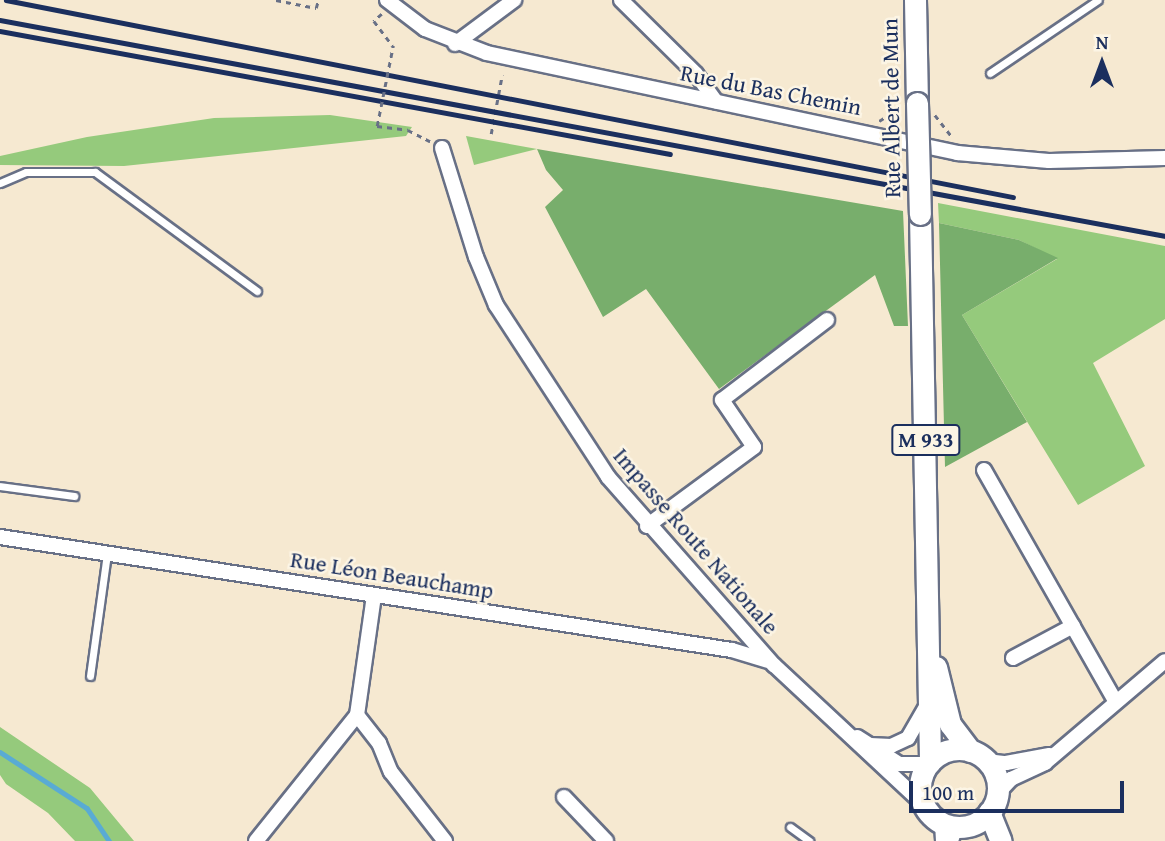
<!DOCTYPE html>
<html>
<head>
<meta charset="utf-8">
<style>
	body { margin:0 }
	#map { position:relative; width:1165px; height:841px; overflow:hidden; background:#f6e9d1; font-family:"Gentium Book Plus",serif }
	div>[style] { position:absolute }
	.green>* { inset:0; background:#95ca7c }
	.forest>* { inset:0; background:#78ae6c }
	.stream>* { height:4.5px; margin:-2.25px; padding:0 2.25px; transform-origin:2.25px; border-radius:2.25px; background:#59abd4 }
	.path>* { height:2.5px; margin-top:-1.25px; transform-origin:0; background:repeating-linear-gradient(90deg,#687086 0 5px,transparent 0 10px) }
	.roads { filter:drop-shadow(2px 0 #687086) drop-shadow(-2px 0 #687086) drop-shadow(0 2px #687086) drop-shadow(0 -2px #687086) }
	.service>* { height:7px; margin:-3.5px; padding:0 3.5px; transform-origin:3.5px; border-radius:3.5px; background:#fff }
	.minor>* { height:14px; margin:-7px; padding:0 7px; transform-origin:7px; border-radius:7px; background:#fff }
	.primary>* { height:21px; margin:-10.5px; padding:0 10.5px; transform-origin:10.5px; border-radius:10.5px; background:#fff }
	.primary>.ring { margin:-10.5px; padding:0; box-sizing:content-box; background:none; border:21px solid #fff; border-radius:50% }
	.rail>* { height:4.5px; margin:-2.25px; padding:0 2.25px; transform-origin:2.25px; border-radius:2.25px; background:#1b2f5e }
	.path-bridge>* { height:2.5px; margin-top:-1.25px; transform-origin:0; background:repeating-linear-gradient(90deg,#687086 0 5px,transparent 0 10px) }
	.bridges { filter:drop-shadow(2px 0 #687086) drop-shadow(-2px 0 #687086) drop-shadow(0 2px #687086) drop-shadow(0 -2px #687086) }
	.primary-bridge>* { height:21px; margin:-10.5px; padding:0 10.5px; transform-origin:10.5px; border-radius:10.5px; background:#fff }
	span { translate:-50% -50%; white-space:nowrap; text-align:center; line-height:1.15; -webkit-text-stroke:5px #fcf5e5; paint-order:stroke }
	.shield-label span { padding:2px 5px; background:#fcf5e5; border:2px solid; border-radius:5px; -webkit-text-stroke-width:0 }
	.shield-label { font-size:21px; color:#1b2f5e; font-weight:700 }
	.street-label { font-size:23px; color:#1b2f5e }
	.north { position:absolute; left:1067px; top:28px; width:70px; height:70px; -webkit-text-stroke:5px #fcf5e5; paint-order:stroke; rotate:0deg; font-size:19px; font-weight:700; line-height:28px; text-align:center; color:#1b2f5e }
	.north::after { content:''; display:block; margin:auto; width:24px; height:32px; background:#1b2f5e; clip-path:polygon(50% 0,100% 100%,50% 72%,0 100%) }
	.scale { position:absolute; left:909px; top:781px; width:215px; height:32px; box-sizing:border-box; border:4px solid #1b2f5e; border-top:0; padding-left:9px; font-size:21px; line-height:24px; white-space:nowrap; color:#1b2f5e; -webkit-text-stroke:5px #fcf5e5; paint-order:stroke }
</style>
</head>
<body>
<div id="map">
	<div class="green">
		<i style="clip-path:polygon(330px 115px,412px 127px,406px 136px,124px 166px,0 165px,0 156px,87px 137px,214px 118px)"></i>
		<i style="clip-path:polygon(466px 136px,537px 149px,474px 165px)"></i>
		<i style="clip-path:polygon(938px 203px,1165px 246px,1165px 319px,1093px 363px,1145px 466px,1078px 505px,962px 315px,1057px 259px,1019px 240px,939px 223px)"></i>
		<i style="clip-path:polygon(0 727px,90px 788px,134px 841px,75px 841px,48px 813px,6px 784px,0 775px)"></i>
	</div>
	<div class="forest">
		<i style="clip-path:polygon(537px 149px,903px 211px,908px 326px,894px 326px,875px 275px,719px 389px,646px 289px,603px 317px,545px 207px,563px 190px,546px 170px)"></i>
		<i style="clip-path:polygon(939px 223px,1019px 240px,1058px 258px,962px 315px,1027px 422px,945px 467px)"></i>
	</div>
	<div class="stream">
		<i style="left:0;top:752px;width:103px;rotate:32.8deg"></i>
		<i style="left:87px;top:808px;width:40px;rotate:56deg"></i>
	</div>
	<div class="path">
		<i style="left:276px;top:0;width:41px;rotate:11.3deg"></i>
		<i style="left:316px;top:8px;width:7px;rotate:-74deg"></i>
		<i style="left:382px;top:14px;width:11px;rotate:139deg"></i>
		<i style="left:374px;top:21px;width:31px;rotate:53deg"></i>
		<i style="left:935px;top:115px;width:28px;rotate:52deg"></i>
		<i style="left:879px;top:121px;width:25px;rotate:-32deg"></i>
		<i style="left:377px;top:126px;width:31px;rotate:7deg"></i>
		<i style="left:408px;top:130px;width:25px;rotate:27deg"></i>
		<i style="left:491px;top:134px;width:60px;rotate:-79.4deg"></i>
	</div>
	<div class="roads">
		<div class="service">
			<i style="left:990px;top:73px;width:130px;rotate:-34.1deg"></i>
			<i style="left:0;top:183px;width:28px;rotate:-23deg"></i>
			<i style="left:26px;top:172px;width:69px"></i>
			<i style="left:95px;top:172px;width:201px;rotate:36.3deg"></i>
			<i style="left:0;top:486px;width:75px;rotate:7.7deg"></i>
			<i style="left:90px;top:676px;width:123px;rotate:-82.1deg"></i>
			<i style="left:790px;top:827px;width:24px;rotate:36deg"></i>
		</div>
		<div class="minor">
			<i style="left:387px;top:0;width:48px;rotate:37.3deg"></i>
			<i style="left:425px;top:29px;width:66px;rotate:21.2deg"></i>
			<i style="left:487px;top:53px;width:481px;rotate:12deg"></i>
			<i style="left:957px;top:153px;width:92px;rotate:5deg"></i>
			<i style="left:1049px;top:161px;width:116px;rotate:-1.5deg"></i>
			<i style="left:621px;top:0;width:105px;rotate:44.6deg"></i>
			<i style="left:696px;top:74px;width:34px;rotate:54deg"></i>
			<i style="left:455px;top:44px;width:74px;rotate:-36.7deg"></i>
			<i style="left:442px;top:148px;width:114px;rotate:72.7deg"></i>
			<i style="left:476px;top:257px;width:52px;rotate:67.4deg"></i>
			<i style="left:496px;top:305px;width:205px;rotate:56.9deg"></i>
			<i style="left:608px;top:477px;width:251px;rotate:48.6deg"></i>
			<i style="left:774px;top:665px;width:207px;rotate:43deg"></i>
			<i style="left:984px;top:470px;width:266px;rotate:60.4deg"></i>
			<i style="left:647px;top:526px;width:133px;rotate:-36.4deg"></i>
			<i style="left:754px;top:447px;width:57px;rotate:-124.2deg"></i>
			<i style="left:722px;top:400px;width:132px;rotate:-37.3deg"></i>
			<i style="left:0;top:537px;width:741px;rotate:8.78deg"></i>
			<i style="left:732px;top:650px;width:37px;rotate:17deg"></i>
			<i style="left:1013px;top:658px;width:68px;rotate:-28.1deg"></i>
			<i style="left:357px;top:715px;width:36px;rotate:52deg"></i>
			<i style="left:379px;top:743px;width:31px;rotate:68deg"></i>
			<i style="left:391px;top:772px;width:88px;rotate:52deg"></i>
			<i style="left:857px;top:737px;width:50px;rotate:32.7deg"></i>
			<i style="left:899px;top:764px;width:29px"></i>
			<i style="left:870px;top:745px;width:21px;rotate:3deg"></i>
			<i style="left:891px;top:746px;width:19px;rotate:-25deg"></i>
			<i style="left:908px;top:738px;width:34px;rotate:-60deg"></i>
			<i style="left:986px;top:761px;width:20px;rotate:6deg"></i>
			<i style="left:1006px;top:763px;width:44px;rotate:-10.5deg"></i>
			<i style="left:997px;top:794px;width:21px;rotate:-47deg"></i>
			<i style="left:1011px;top:779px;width:38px;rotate:-25deg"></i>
			<i style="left:1045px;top:763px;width:157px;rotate:-40.4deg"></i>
			<i style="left:564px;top:797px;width:61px;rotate:46.3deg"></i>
			<i style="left:942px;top:822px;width:19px;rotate:87deg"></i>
			<i style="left:256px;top:841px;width:161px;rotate:-51.3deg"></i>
			<i style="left:357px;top:715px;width:121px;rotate:-81.9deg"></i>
			<i style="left:951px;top:841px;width:16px;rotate:-72deg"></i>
		</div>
		<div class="primary">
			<i style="left:915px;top:0;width:103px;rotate:88.9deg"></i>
			<i style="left:920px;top:214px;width:548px;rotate:88.95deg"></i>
			<i style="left:936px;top:667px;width:59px;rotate:76.2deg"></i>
			<i style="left:950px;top:724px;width:34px;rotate:53deg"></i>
			<i class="ring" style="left:920px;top:749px;width:57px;height:57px"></i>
			<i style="left:989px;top:812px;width:31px;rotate:68deg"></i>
		</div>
	</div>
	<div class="rail">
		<i style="left:6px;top:0;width:1026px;rotate:11.07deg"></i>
		<i style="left:0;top:20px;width:1185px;rotate:10.5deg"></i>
		<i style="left:0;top:31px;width:681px;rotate:10.4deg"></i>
	</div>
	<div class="path-bridge">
		<i style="left:377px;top:126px;width:82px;rotate:-78.7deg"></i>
	</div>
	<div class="bridges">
		<div class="primary-bridge">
			<i style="left:917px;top:103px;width:111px;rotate:88.5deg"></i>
		</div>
	</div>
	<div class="shield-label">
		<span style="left:926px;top:440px">M 933</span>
	</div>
	<div class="street-label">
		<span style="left:771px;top:90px;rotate:11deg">Rue du Bas Chemin</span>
		<span style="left:891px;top:108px;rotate:-91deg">Rue Albert de Mun</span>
		<span style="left:696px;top:541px;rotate:49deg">Impasse Route Nationale</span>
		<span style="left:392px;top:575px;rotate:9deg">Rue Léon Beauchamp</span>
	</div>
	<div class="north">N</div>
	<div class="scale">100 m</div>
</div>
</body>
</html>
